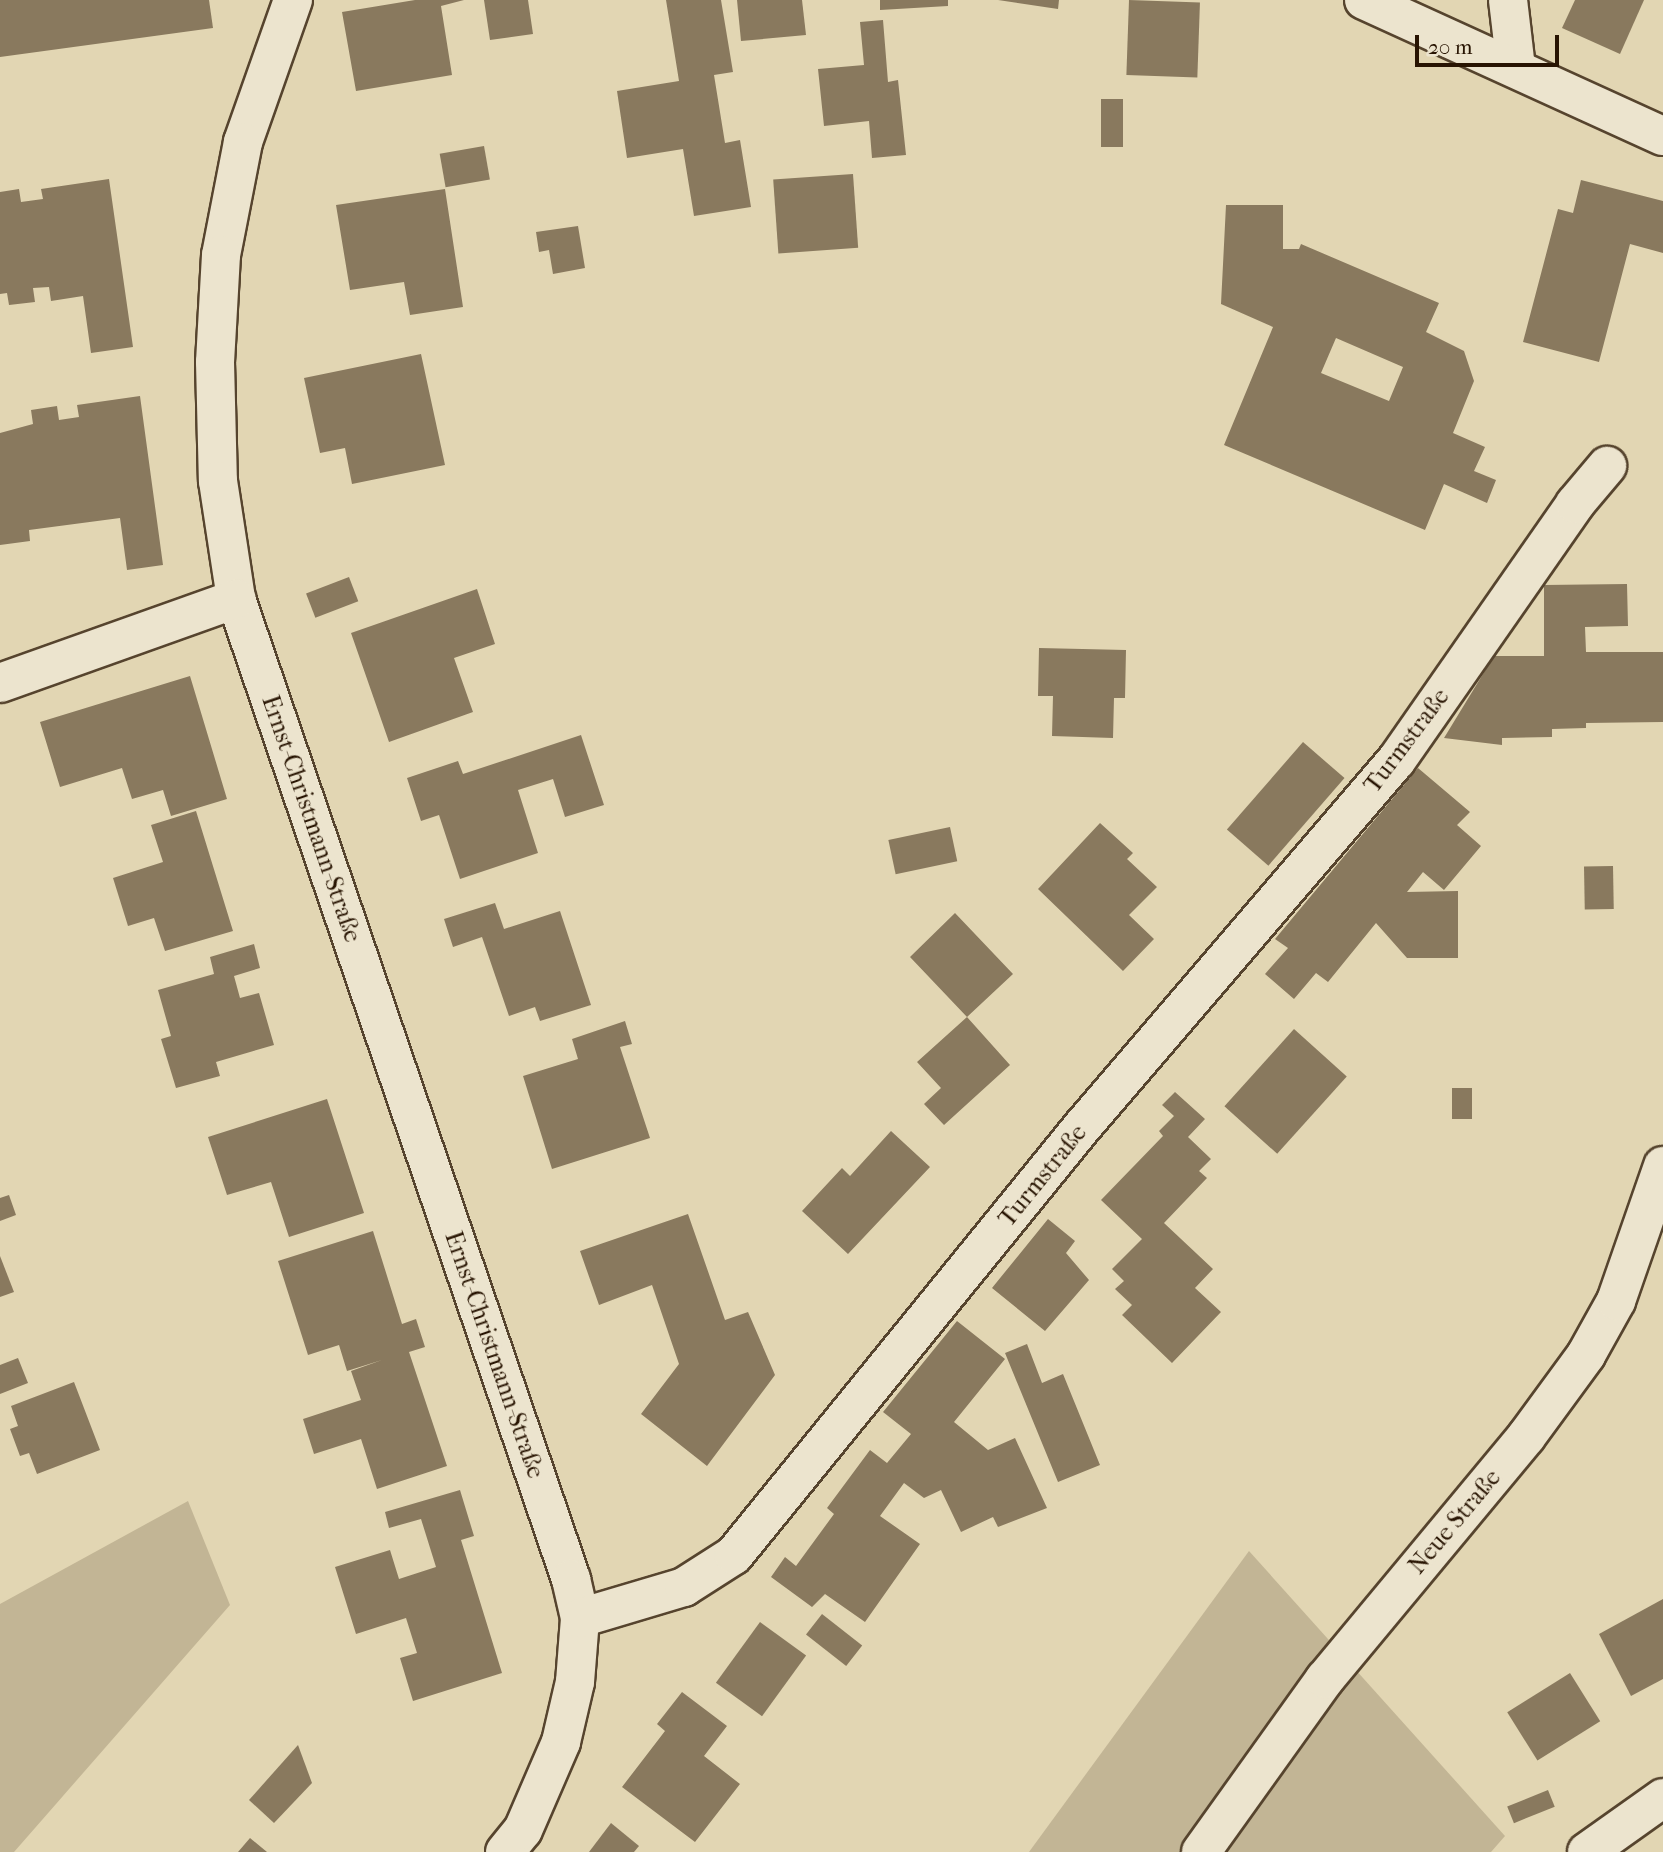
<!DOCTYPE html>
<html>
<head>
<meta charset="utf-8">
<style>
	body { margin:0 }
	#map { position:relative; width:1663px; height:1852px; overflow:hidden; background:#e2d6b3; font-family:"IM FELL French Canon",serif }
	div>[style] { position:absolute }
	.green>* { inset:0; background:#c2b595 }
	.building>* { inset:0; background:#89795e; transform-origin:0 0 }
	.roads { filter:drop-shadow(2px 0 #56442e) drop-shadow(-2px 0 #56442e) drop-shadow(0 2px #56442e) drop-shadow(0 -2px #56442e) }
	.street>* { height:38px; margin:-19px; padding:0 19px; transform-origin:19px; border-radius:19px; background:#ece4ce }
	.secondary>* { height:38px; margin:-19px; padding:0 19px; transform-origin:19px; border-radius:19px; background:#ece4ce }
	span { translate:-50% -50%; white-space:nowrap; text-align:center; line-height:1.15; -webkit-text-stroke:6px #ece4ce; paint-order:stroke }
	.street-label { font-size:24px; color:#281402 }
	.scale { position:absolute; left:1415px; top:35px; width:144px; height:32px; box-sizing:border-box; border:4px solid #281402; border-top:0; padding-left:9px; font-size:21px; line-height:24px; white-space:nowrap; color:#281402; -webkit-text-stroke:5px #ece4ce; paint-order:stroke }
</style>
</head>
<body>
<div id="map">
	<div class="green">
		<i style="clip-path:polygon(188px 1501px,230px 1605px,14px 1852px,0 1852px,0 1604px)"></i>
		<i style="clip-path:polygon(1249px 1551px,1505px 1836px,1491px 1852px,1029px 1852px)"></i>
	</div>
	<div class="building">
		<i style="clip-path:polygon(0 0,209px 0,213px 28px,0 57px)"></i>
		<i style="clip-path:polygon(415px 0,464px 0,441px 6px,452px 75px,356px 91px,342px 12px)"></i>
		<i style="clip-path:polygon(484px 0,528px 0,533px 34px,490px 40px)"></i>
		<i style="clip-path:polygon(666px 0,721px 0,733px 72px,714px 75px,725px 143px,740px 140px,751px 207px,694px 216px,683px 149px,627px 158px,617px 91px,679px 81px)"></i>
		<i style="clip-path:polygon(737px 0,802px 0,806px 35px,741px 41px)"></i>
		<i style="clip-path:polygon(880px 0,948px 0,948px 6px,880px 10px)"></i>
		<i style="clip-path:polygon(998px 0,1059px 0,1058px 9px)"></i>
		<i style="left:1129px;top:0;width:71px;height:75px;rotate:2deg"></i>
		<i style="clip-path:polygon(1575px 0,1644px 0,1620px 54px,1562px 28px)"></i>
		<i style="clip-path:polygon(883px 20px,888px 82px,898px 80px,906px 155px,872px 158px,869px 121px,824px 126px,818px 69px,864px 65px,860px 22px)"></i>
		<i style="left:1101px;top:99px;width:22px;height:48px"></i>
		<i style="left:484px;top:146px;width:34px;height:45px;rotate:80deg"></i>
		<i style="left:853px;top:174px;width:74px;height:80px;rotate:86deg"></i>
		<i style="clip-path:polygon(109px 179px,133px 347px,91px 353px,83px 296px,51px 301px,49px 287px,33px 288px,35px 302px,9px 305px,7px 293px,0 294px,0 192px,19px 189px,21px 202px,43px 199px,41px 189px)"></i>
		<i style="clip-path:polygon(1581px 180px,1663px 201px,1663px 253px,1630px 244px,1599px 362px,1523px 342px,1558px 209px,1573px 213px)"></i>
		<i style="clip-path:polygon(445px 189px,463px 307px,410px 315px,404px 282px,350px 290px,336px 205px)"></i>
		<i style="clip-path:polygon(evenodd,1226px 205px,1283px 205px,1283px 249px,1299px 249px,1301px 244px,1439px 303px,1426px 332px,1464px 351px,1474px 381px,1453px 433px,1485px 447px,1474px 471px,1496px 480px,1487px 503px,1444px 484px,1425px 530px,1224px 445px,1273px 327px,1221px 304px,1226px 205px,1336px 338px,1403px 367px,1389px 401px,1321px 373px,1336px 338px)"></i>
		<i style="clip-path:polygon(578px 226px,585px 268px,553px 274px,549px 250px,539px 252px,536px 232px)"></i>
		<i style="clip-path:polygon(421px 354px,445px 465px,352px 484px,345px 448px,320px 453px,304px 378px)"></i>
		<i style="clip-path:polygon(140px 396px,163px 565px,127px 570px,120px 518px,29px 530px,30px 541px,0 545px,0 433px,33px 424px,31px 410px,57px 406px,59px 420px,79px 417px,77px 405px)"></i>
		<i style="left:349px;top:577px;width:26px;height:46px;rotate:69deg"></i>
		<i style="clip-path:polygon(1627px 584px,1628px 626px,1585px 627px,1586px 652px,1663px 652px,1663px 722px,1586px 723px,1586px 728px,1552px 729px,1552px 737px,1502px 738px,1502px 745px,1444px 738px,1494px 656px,1544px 656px,1544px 585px)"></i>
		<i style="clip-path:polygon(477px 589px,495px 644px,454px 658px,473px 712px,389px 742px,351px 633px)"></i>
		<i style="clip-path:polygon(1039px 648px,1126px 650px,1125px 698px,1114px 698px,1113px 738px,1052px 736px,1053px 696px,1038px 696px)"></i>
		<i style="clip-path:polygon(190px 676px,227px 799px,171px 816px,163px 790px,132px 799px,122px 768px,60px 787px,40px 722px)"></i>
		<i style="clip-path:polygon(581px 735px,604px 805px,565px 817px,553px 779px,518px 790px,538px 853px,460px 879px,439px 815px,421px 821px,407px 778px,458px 761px,463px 774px)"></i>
		<i style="left:1303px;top:742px;width:55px;height:116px;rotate:41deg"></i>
		<i style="clip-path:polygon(1418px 768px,1470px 812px,1457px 825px,1481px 846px,1444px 890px,1423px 872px,1407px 892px,1458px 891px,1458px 958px,1407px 958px,1376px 923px,1328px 982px,1316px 973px,1294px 999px,1265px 974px,1288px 948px,1275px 939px)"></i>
		<i style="clip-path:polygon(196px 811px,233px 931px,165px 951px,154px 918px,128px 926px,113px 878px,163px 862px,151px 825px)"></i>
		<i style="clip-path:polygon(1100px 823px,1133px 853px,1127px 859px,1157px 887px,1129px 915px,1154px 939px,1123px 971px,1038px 889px)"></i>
		<i style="left:950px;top:827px;width:35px;height:63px;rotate:78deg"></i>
		<i style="left:1613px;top:866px;width:43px;height:29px;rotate:89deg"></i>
		<i style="clip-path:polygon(495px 903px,504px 929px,560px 911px,591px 1005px,540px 1021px,535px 1007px,509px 1016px,482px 937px,453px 947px,444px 919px)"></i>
		<i style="clip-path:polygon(955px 913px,1013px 974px,967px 1017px,1010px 1065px,944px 1125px,924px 1104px,941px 1088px,917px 1062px,967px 1017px,910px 957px)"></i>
		<i style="clip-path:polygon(254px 944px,260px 968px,234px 976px,240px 998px,259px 993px,274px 1045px,216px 1062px,220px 1076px,176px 1088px,161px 1039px,171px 1036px,158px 990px,214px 974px,210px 957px)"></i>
		<i style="clip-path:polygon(625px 1021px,632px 1044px,620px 1047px,650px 1138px,552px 1169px,523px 1076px,578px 1059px,572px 1039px)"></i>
		<i style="left:1294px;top:1029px;width:71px;height:104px;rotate:42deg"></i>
		<i style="left:1452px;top:1088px;width:20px;height:31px"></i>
		<i style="clip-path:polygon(1175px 1092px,1205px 1119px,1188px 1137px,1211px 1159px,1199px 1171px,1207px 1178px,1164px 1223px,1213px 1269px,1195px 1288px,1221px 1312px,1172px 1363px,1122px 1315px,1132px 1305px,1115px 1289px,1124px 1281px,1112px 1269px,1142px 1239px,1101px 1200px,1163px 1136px,1159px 1131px,1174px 1116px,1162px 1105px)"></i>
		<i style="clip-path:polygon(327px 1099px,364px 1213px,289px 1237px,271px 1182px,227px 1195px,208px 1137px)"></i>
		<i style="clip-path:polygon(891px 1131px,930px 1167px,848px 1254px,802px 1211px,842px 1168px,850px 1176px)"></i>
		<i style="clip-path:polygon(9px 1195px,16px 1215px,0 1221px,0 1198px)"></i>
		<i style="clip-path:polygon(688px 1214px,725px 1320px,748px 1312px,775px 1375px,707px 1466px,641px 1414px,679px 1364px,652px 1285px,599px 1305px,580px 1251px)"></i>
		<i style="clip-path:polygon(1048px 1219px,1075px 1241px,1066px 1253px,1089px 1280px,1045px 1331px,992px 1288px)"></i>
		<i style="clip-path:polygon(373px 1231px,402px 1324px,416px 1319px,425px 1347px,409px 1352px,447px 1466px,377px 1489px,361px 1439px,314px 1454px,303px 1419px,361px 1400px,351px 1371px,382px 1360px,347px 1371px,339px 1345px,308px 1355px,278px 1261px)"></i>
		<i style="clip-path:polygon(0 1256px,14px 1292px,0 1297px)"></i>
		<i style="clip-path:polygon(957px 1321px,1005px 1359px,954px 1422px,988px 1450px,1015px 1438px,1047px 1508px,998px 1527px,993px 1517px,961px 1532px,941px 1490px,924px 1498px,904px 1483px,880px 1516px,920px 1544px,865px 1622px,825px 1594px,812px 1607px,771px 1577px,785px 1557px,796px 1566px,834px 1514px,827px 1508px,870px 1450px,887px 1463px,911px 1434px,883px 1412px)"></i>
		<i style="clip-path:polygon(1027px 1344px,1042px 1383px,1063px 1374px,1100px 1465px,1058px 1482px,1005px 1353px)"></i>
		<i style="clip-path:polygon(18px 1358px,28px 1383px,0 1394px,0 1365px)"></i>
		<i style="clip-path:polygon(74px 1382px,100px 1450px,37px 1474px,29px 1453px,20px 1456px,10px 1429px,18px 1426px,11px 1406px)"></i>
		<i style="clip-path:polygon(460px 1490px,474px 1536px,461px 1540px,502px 1673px,413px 1701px,400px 1658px,417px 1653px,406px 1618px,356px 1634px,335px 1567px,390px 1550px,399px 1579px,436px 1567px,421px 1519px,389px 1528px,385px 1512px)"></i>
		<i style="clip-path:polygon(1663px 1599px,1663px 1679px,1631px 1696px,1599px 1634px)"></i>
		<i style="left:822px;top:1614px;width:51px;height:26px;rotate:38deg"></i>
		<i style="left:760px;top:1622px;width:57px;height:75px;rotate:36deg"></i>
		<i style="left:1570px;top:1673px;width:57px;height:74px;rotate:58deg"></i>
		<i style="clip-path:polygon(682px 1692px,727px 1726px,704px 1756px,740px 1784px,695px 1842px,622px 1787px,665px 1731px,657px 1724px)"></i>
		<i style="clip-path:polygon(298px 1745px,312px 1783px,274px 1823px,249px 1800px)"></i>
		<i style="left:1548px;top:1790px;width:18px;height:44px;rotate:68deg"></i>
		<i style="clip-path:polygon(611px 1823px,639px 1846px,634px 1852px,589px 1852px)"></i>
		<i style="clip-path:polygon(250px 1838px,267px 1852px,238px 1852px)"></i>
	</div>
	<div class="roads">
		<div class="street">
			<i style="left:293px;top:0;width:151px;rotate:109.4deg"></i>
			<i style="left:243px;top:142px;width:115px;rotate:101deg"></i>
			<i style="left:221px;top:255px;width:107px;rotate:93.2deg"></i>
			<i style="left:215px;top:362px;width:119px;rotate:88.6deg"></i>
			<i style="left:218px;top:481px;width:119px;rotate:81.3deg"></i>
			<i style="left:236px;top:599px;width:1036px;rotate:71.13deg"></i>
			<i style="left:571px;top:1579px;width:40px;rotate:77deg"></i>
			<i style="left:1508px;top:0;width:68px;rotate:83.3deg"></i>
			<i style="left:0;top:683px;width:251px;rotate:-19.6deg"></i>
			<i style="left:505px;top:1852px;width:28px;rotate:-51deg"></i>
			<i style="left:523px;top:1830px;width:96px;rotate:-66.6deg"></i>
			<i style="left:561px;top:1742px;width:62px;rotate:-76.9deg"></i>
			<i style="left:575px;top:1682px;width:64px;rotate:-85.5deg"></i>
			<i style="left:580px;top:1618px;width:109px;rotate:-16.6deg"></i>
			<i style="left:684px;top:1587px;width:59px;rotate:-32.6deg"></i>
			<i style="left:734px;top:1555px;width:552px;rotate:-50.89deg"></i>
			<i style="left:1082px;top:1127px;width:482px;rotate:-49.4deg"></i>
			<i style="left:1396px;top:761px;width:313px;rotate:-55.1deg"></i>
			<i style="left:1575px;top:504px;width:50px;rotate:-49.9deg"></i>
			<i style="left:1587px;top:1852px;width:93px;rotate:-35.4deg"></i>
		</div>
		<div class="secondary">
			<i style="left:1364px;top:0;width:328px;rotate:24.5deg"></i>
			<i style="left:1201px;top:1852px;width:213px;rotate:-54.4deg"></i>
			<i style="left:1325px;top:1679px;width:315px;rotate:-50.3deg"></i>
			<i style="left:1526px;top:1437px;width:102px;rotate:-53.8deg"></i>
			<i style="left:1586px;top:1355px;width:62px;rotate:-60.9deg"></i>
			<i style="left:1616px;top:1301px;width:143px;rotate:-70.8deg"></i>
		</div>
	</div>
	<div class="street-label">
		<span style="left:1407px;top:741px;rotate:-53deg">Turmstraße</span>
		<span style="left:311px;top:819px;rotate:71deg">Ernst-Christmann-Straße</span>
		<span style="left:1043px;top:1176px;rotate:-51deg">Turmstraße</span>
		<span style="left:494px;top:1355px;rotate:71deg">Ernst-Christmann-Straße</span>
		<span style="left:1455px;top:1522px;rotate:-50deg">Neue Straße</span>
	</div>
	<div class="scale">20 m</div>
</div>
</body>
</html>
